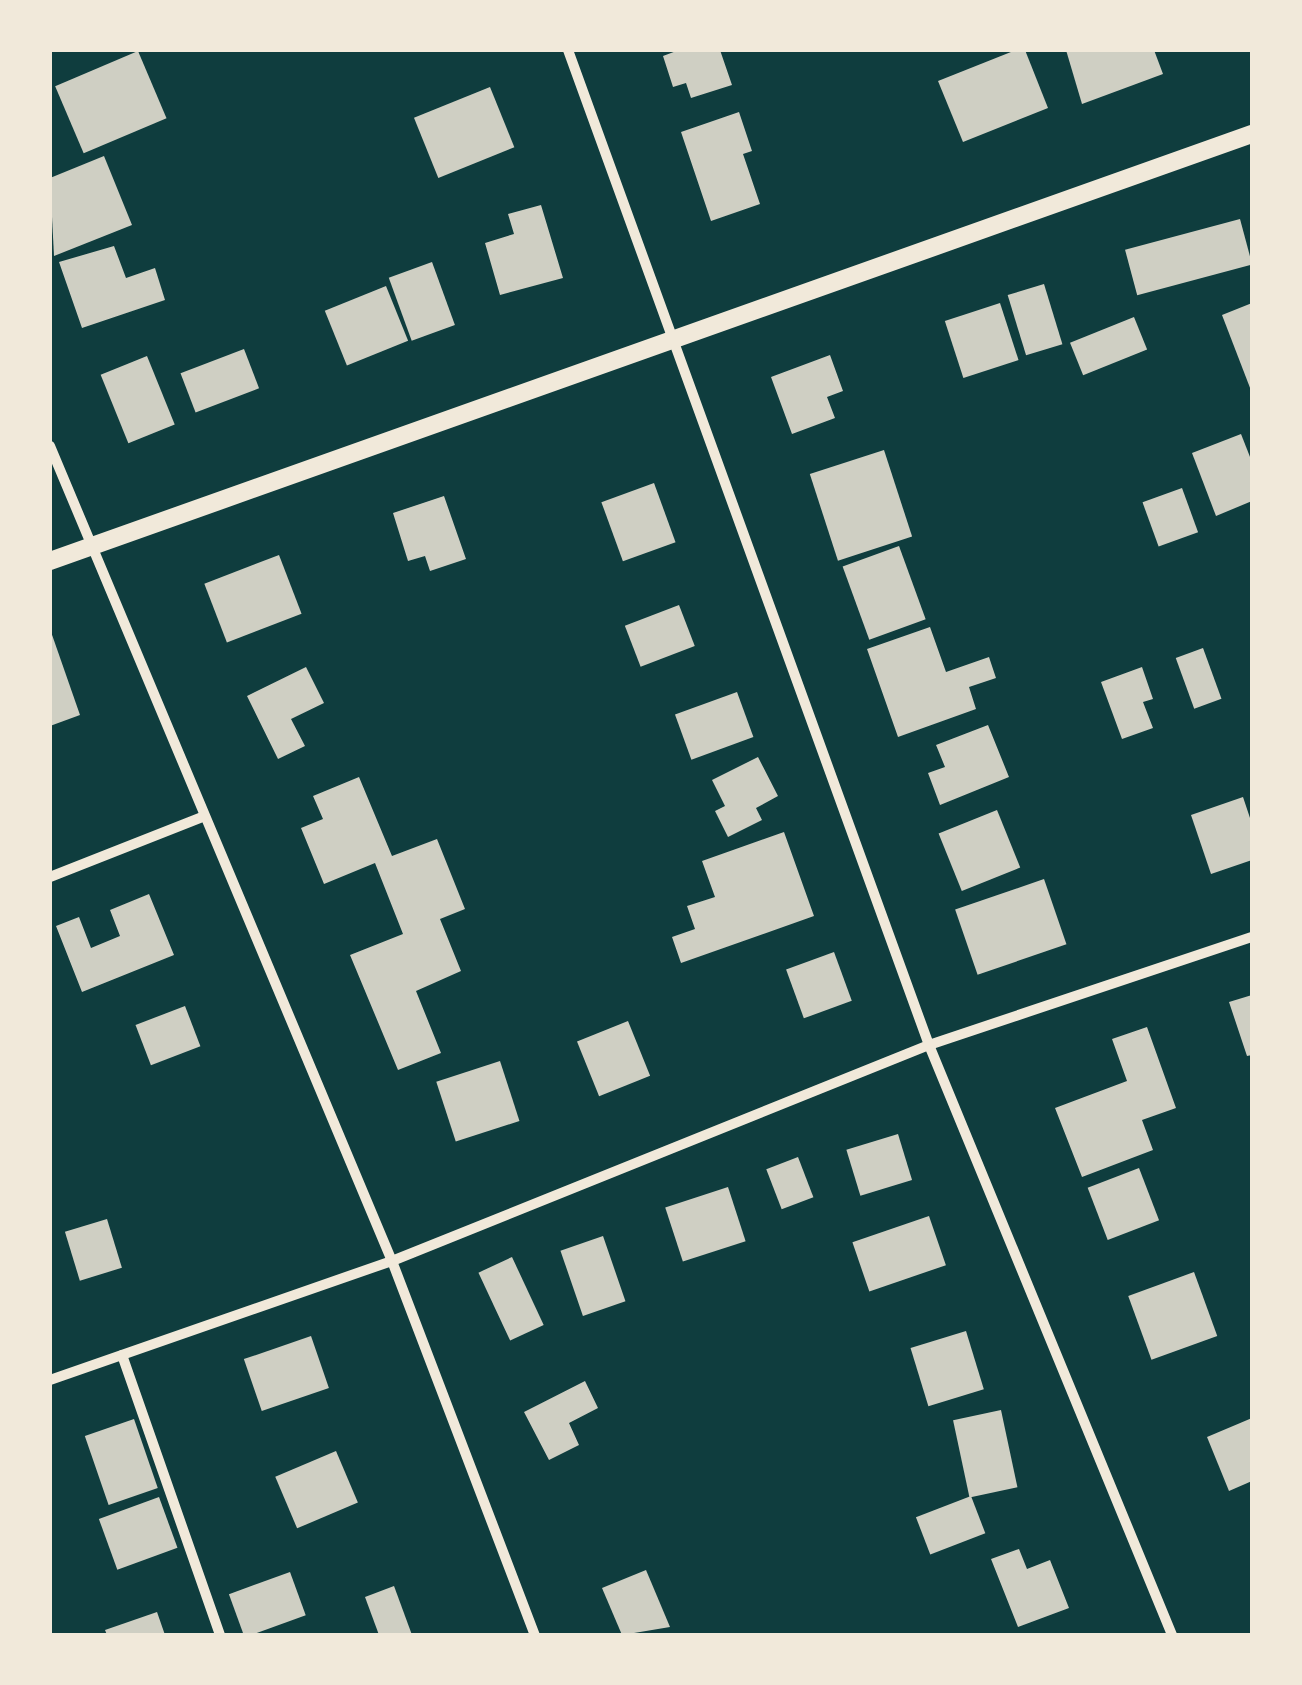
<!DOCTYPE html>
<html>
<head>
<meta charset="utf-8">
<style>
	body { margin:0 }
	#map { position:relative; width:1302px; height:1685px; overflow:hidden; background:#0f3d3e; font-family:"Fira Sans Condensed",sans-serif }
	div>[style] { position:absolute }
	.building>* { inset:0; background:#cfcfc3; transform-origin:0 0 }
	.minor>* { height:10px; margin:-5px; padding:0 5px; transform-origin:5px; border-radius:5px; background:#f1e9da }
	.tertiary>* { height:18px; margin:-9px; padding:0 9px; transform-origin:9px; border-radius:9px; background:#f1e9da }
	span { translate:-50% -50%; white-space:nowrap; text-align:center; line-height:1.15; -webkit-text-stroke:8px #f1e9da; paint-order:stroke }
	.frame { position:absolute; inset:0; border:52px solid #f1e9da; pointer-events:none }
</style>
</head>
<body>
<div id="map">
	<div class="building">
		<i style="clip-path:polygon(679px 50px,720px 50px,732px 85px,691px 98px,686px 83px,673px 87px,663px 56px)"></i>
		<i style="clip-path:polygon(1016px 50px,1025px 50px,1048px 108px,963px 142px,938px 81px)"></i>
		<i style="clip-path:polygon(1066px 50px,1154px 50px,1163px 74px,1082px 104px)"></i>
		<i style="left:138px;top:51px;width:73px;height:90px;rotate:67deg"></i>
		<i style="left:490px;top:87px;width:65px;height:82px;rotate:68deg"></i>
		<i style="clip-path:polygon(739px 112px,752px 151px,743px 154px,760px 204px,711px 221px,681px 132px)"></i>
		<i style="clip-path:polygon(104px 156px,132px 225px,54px 256px,50px 178px)"></i>
		<i style="clip-path:polygon(541px 205px,563px 278px,500px 295px,485px 243px,514px 234px,508px 214px)"></i>
		<i style="left:1240px;top:219px;width:47px;height:119px;rotate:75deg"></i>
		<i style="clip-path:polygon(114px 246px,126px 278px,155px 268px,165px 300px,82px 328px,59px 262px)"></i>
		<i style="left:432px;top:262px;width:67px;height:46px;rotate:70deg"></i>
		<i style="left:1044px;top:284px;width:63px;height:38px;rotate:73deg"></i>
		<i style="left:386px;top:286px;width:59px;height:66px;rotate:68deg"></i>
		<i style="left:1000px;top:303px;width:60px;height:58px;rotate:72deg"></i>
		<i style="clip-path:polygon(1252px 303px,1252px 393px,1222px 315px)"></i>
		<i style="left:1134px;top:317px;width:35px;height:69px;rotate:68deg"></i>
		<i style="left:244px;top:349px;width:42px;height:68px;rotate:69deg"></i>
		<i style="clip-path:polygon(830px 355px,843px 391px,827px 397px,835px 418px,792px 434px,771px 377px)"></i>
		<i style="left:147px;top:356px;width:74px;height:50px;rotate:68deg"></i>
		<i style="clip-path:polygon(1241px 434px,1252px 462px,1252px 501px,1216px 516px,1192px 453px)"></i>
		<i style="left:884px;top:450px;width:91px;height:78px;rotate:72deg"></i>
		<i style="left:654px;top:483px;width:63px;height:56px;rotate:70deg"></i>
		<i style="left:1182px;top:488px;width:47px;height:42px;rotate:70deg"></i>
		<i style="clip-path:polygon(444px 496px,466px 559px,430px 571px,425px 556px,408px 561px,393px 513px)"></i>
		<i style="left:899px;top:546px;width:78px;height:60px;rotate:70deg"></i>
		<i style="left:279px;top:555px;width:63px;height:80px;rotate:69deg"></i>
		<i style="left:679px;top:605px;width:44px;height:58px;rotate:69deg"></i>
		<i style="clip-path:polygon(930px 627px,946px 672px,989px 657px,996px 678px,969px 687px,976px 709px,898px 737px,867px 649px)"></i>
		<i style="clip-path:polygon(50px 629px,80px 715px,50px 726px)"></i>
		<i style="left:1203px;top:648px;width:54px;height:29px;rotate:70deg"></i>
		<i style="clip-path:polygon(306px 667px,324px 703px,291px 719px,305px 746px,278px 759px,247px 696px)"></i>
		<i style="clip-path:polygon(1142px 667px,1153px 699px,1143px 702px,1153px 728px,1122px 739px,1101px 682px)"></i>
		<i style="left:737px;top:692px;width:48px;height:66px;rotate:70deg"></i>
		<i style="clip-path:polygon(988px 725px,1009px 777px,940px 805px,928px 773px,945px 767px,936px 745px)"></i>
		<i style="clip-path:polygon(758px 757px,778px 796px,756px 808px,762px 820px,728px 837px,715px 811px,725px 806px,712px 780px)"></i>
		<i style="clip-path:polygon(359px 777px,392px 856px,437px 839px,465px 909px,440px 919px,461px 971px,416px 991px,441px 1053px,398px 1070px,350px 955px,403px 934px,375px 863px,324px 884px,301px 828px,323px 819px,313px 796px)"></i>
		<i style="clip-path:polygon(1243px 797px,1252px 824px,1252px 860px,1211px 874px,1191px 815px)"></i>
		<i style="left:997px;top:810px;width:62px;height:63px;rotate:68deg"></i>
		<i style="clip-path:polygon(784px 832px,814px 916px,681px 963px,672px 937px,695px 929px,687px 906px,715px 897px,702px 861px)"></i>
		<i style="left:1044px;top:879px;width:69px;height:94px;rotate:71deg"></i>
		<i style="clip-path:polygon(149px 894px,174px 955px,82px 992px,56px 926px,79px 917px,91px 948px,120px 936px,110px 910px)"></i>
		<i style="left:834px;top:952px;width:52px;height:51px;rotate:70deg"></i>
		<i style="clip-path:polygon(1252px 995px,1252px 1055px,1247px 1056px,1229px 1002px)"></i>
		<i style="left:185px;top:1006px;width:43px;height:53px;rotate:69deg"></i>
		<i style="left:628px;top:1021px;width:59px;height:55px;rotate:68deg"></i>
		<i style="clip-path:polygon(1147px 1027px,1176px 1108px,1142px 1120px,1153px 1150px,1082px 1177px,1055px 1108px,1127px 1081px,1112px 1039px)"></i>
		<i style="left:500px;top:1061px;width:63px;height:67px;rotate:72deg"></i>
		<i style="left:898px;top:1134px;width:48px;height:54px;rotate:73deg"></i>
		<i style="left:798px;top:1157px;width:43px;height:34px;rotate:69deg"></i>
		<i style="left:1139px;top:1168px;width:56px;height:55px;rotate:69deg"></i>
		<i style="left:728px;top:1187px;width:57px;height:66px;rotate:72deg"></i>
		<i style="left:929px;top:1216px;width:52px;height:81px;rotate:71deg"></i>
		<i style="left:107px;top:1219px;width:51px;height:44px;rotate:73deg"></i>
		<i style="left:603px;top:1236px;width:69px;height:45px;rotate:71deg"></i>
		<i style="left:512px;top:1257px;width:75px;height:37px;rotate:65deg"></i>
		<i style="left:1194px;top:1272px;width:68px;height:70px;rotate:70deg"></i>
		<i style="left:966px;top:1331px;width:61px;height:58px;rotate:73deg"></i>
		<i style="left:311px;top:1336px;width:55px;height:71px;rotate:71deg"></i>
		<i style="clip-path:polygon(585px 1381px,598px 1408px,569px 1423px,579px 1445px,549px 1460px,524px 1412px)"></i>
		<i style="left:1001px;top:1410px;width:79px;height:49px;rotate:78deg"></i>
		<i style="clip-path:polygon(1252px 1418px,1252px 1481px,1229px 1491px,1207px 1437px)"></i>
		<i style="left:134px;top:1419px;width:73px;height:52px;rotate:71deg"></i>
		<i style="left:336px;top:1451px;width:56px;height:66px;rotate:67deg"></i>
		<i style="left:971px;top:1496px;width:40px;height:59px;rotate:69deg"></i>
		<i style="left:159px;top:1497px;width:54px;height:64px;rotate:70deg"></i>
		<i style="clip-path:polygon(1019px 1549px,1027px 1569px,1050px 1560px,1069px 1608px,1018px 1627px,991px 1559px)"></i>
		<i style="clip-path:polygon(646px 1570px,670px 1627px,622px 1635px,602px 1588px)"></i>
		<i style="left:290px;top:1572px;width:46px;height:65px;rotate:70deg"></i>
		<i style="clip-path:polygon(394px 1586px,412px 1635px,379px 1635px,365px 1597px)"></i>
		<i style="clip-path:polygon(157px 1612px,165px 1635px,107px 1635px,105px 1630px)"></i>
	</div>
	<div class="minor">
		<i style="left:568px;top:50px;width:1058px;rotate:70.06deg"></i>
		<i style="left:929px;top:1045px;width:638px;rotate:67.61deg"></i>
		<i style="left:50px;top:446px;width:884px;rotate:67.24deg"></i>
		<i style="left:392px;top:1261px;width:400px;rotate:69.1deg"></i>
		<i style="left:50px;top:877px;width:163px;rotate:-21.5deg"></i>
		<i style="left:122px;top:1355px;width:297px;rotate:70.7deg"></i>
		<i style="left:50px;top:1380px;width:362px;rotate:-19.2deg"></i>
		<i style="left:392px;top:1261px;width:579px;rotate:-21.91deg"></i>
		<i style="left:929px;top:1045px;width:341px;rotate:-18.5deg"></i>
	</div>
	<div class="tertiary">
		<i style="left:50px;top:561px;width:1276px;rotate:-19.56deg"></i>
	</div>
	<div class="frame"></div>
</div>
</body>
</html>
